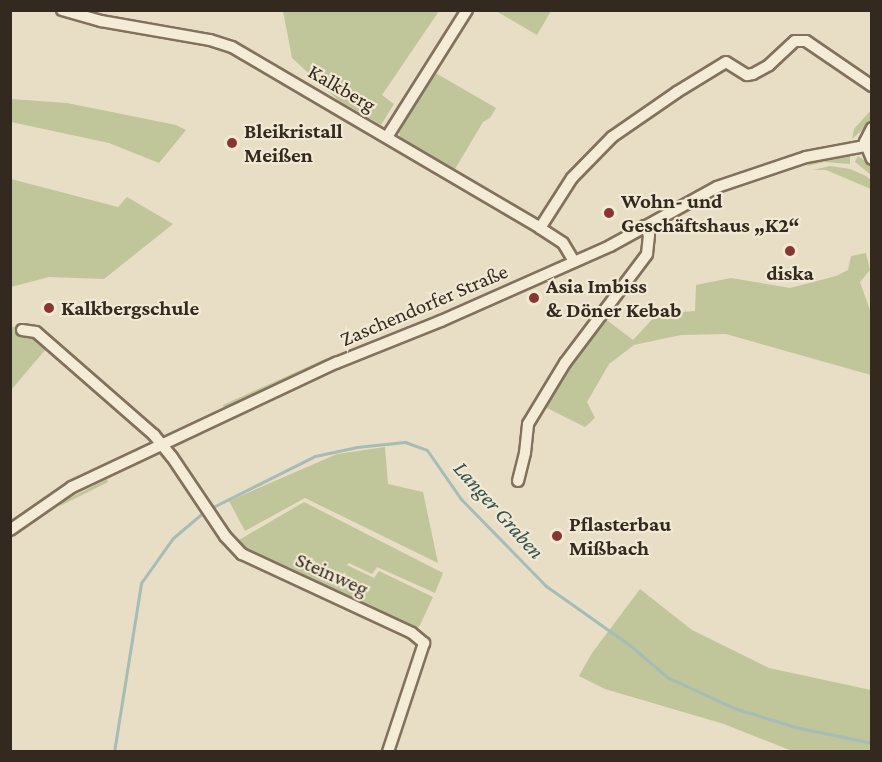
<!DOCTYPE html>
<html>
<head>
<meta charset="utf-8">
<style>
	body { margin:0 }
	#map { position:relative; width:882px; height:762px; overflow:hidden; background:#e8dec5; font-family:"Crimson Pro",serif }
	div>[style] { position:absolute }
	.green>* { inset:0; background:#c0c59a }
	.stream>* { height:3px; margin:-1.5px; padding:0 1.5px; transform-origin:1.5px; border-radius:1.5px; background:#a6bcb6 }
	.roads { filter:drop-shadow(2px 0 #81715d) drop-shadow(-2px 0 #81715d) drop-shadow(0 2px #81715d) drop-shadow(0 -2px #81715d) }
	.minor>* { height:10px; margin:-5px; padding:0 5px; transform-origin:5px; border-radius:5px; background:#f4ecd7 }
	.dots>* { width:16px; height:16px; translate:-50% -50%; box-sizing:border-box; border:3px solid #f1e9d3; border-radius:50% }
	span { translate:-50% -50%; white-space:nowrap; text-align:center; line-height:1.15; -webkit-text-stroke:4.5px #f1e9d3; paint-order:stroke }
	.street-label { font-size:21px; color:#33291f }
	.poi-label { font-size:21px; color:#33291f; font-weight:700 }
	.left { translate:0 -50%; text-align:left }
	.water-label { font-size:22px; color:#30514f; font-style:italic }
	.frame { position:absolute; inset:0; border:12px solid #33291f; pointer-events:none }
</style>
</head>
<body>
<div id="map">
	<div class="green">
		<i style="clip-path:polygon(283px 11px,283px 10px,439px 11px,382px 95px,394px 104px,381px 125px,338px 100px,292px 58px)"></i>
		<i style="clip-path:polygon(496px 11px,551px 10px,551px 11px,537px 35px)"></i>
		<i style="clip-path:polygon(432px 71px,496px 108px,490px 118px,483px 122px,455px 169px,400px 137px,398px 126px)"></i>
		<i style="clip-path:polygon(11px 99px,67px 103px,176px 125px,186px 130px,159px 163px,109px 143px,11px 122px)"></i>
		<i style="clip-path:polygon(871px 110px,871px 122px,852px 139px,854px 129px)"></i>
		<i style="clip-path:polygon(850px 156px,850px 164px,824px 162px,807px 166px,809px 163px)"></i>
		<i style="clip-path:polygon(858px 156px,871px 165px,871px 175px,855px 162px)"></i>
		<i style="clip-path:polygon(830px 166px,850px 169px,866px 176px,871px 180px,871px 189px,826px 170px,813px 170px)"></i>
		<i style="clip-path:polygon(11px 179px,118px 207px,127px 197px,173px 224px,104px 279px,49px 277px,11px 287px)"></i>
		<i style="clip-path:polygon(866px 253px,870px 270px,860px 282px,871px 313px,871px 375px,726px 334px,681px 335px,634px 345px,609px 364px,587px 402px,595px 418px,585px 427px,545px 407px,554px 389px,604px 318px,633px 340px,657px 314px,695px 311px,696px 285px,731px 278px,790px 288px,836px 276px,848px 270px,851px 256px)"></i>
		<i style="clip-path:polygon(11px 327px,22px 327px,46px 349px,11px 390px)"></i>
		<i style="clip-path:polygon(327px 358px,328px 362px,224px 408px,223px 405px,234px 400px)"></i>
		<i style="clip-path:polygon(385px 447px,388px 484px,423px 492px,438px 563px,305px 498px,245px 531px,229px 501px,337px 454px)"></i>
		<i style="clip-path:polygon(107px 479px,108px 482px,58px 507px,68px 499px)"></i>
		<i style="clip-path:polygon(304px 502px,443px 573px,435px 593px,377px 567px,372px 574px,349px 563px,347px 565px,374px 578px,379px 571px,433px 597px,419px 627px,413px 627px,336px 593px,252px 553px,243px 546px,239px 540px)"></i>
		<i style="clip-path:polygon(640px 589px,692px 630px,769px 668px,871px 690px,871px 751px,792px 751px,724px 724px,605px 689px,579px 676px,592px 653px)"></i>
	</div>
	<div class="stream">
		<i style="left:211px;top:508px;width:116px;rotate:-26.6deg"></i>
		<i style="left:315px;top:456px;width:43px;rotate:-12.1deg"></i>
		<i style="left:357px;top:447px;width:48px;rotate:-5.9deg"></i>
		<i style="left:405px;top:442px;width:23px;rotate:20deg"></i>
		<i style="left:427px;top:450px;width:60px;rotate:55.2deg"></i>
		<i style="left:461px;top:499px;width:122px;rotate:45.7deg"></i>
		<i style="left:546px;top:586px;width:104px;rotate:35.2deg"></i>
		<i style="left:631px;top:646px;width:48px;rotate:40.7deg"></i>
		<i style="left:667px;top:677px;width:74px;rotate:24.8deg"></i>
		<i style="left:734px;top:708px;width:64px;rotate:17.3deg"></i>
		<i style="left:795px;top:727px;width:79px;rotate:11.7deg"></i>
		<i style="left:114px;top:752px;width:171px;rotate:-80.9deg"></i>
		<i style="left:141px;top:583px;width:55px;rotate:-54.6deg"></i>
		<i style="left:173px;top:538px;width:42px;rotate:-40.2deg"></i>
	</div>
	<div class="roads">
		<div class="minor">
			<i style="left:62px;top:10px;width:41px;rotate:15.8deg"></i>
			<i style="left:101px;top:21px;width:111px;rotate:9.9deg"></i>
			<i style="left:210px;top:40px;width:23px;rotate:18deg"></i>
			<i style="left:232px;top:47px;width:357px;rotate:30.4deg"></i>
			<i style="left:540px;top:228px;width:27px;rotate:33deg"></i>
			<i style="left:563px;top:243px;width:21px;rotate:59deg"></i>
			<i style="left:872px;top:128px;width:16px;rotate:117deg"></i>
			<i style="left:865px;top:142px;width:18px;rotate:68deg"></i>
			<i style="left:387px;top:137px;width:150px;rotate:-57.8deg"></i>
			<i style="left:540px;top:228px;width:59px;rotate:-57.4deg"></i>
			<i style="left:572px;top:178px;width:57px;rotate:-45.7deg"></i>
			<i style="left:612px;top:137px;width:79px;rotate:-34.7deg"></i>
			<i style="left:677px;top:92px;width:57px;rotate:-31.5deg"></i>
			<i style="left:726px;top:62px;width:25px;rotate:32deg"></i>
			<i style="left:747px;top:75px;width:6px;rotate:-9deg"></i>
			<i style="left:753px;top:74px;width:18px;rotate:-29deg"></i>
			<i style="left:769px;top:65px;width:35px;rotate:-43deg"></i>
			<i style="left:795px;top:41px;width:11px"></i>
			<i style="left:806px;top:41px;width:80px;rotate:34.3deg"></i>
			<i style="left:22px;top:330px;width:14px;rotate:8deg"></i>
			<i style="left:36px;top:332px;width:157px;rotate:41.1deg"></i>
			<i style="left:154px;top:435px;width:28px;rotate:51deg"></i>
			<i style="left:172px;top:457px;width:95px;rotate:56.1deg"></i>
			<i style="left:225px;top:536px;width:25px;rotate:47deg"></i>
			<i style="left:242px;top:554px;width:187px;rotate:24.9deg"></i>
			<i style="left:412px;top:633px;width:16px;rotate:40deg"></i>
			<i style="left:424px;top:643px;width:115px;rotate:108.3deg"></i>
			<i style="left:518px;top:481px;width:29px;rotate:-76deg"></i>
			<i style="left:525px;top:453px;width:29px;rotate:-84deg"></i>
			<i style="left:528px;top:424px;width:71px;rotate:-58.8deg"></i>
			<i style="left:565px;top:363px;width:136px;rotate:-53deg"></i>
			<i style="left:647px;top:254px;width:19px;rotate:-84deg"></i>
			<i style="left:649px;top:235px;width:10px;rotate:-114deg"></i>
			<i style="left:10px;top:530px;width:75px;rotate:-34.7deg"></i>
			<i style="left:72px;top:487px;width:292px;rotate:-25.2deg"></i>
			<i style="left:336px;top:363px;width:113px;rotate:-21.8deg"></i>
			<i style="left:441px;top:321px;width:185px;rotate:-23.9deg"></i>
			<i style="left:610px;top:246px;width:122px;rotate:-28.9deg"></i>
			<i style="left:717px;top:187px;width:94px;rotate:-18.6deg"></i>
			<i style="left:806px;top:157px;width:60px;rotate:-10.6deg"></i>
		</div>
	</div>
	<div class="dots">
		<i style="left:232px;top:143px;background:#893534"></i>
		<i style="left:609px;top:213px;background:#893534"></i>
		<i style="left:790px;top:251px;background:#893534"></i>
		<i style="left:534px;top:298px;background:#893534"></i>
		<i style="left:49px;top:308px;background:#893534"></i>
		<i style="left:557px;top:536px;background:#893534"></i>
	</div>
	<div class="street-label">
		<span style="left:342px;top:88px;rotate:30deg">Kalkberg</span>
		<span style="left:424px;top:305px;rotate:-23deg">Zaschendorfer Straße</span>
		<span style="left:332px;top:574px;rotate:24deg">Steinweg</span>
	</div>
	<div class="poi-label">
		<span class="left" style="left:244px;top:143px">Bleikristall<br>Meißen</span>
		<span class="left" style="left:621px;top:213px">Wohn- und<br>Geschäftshaus „K2“</span>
		<span style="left:790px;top:273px">diska</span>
		<span class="left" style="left:546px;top:298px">Asia Imbiss<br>&amp; Döner Kebab</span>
		<span class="left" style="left:61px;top:308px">Kalkbergschule</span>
		<span class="left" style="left:569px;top:536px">Pflasterbau<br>Mißbach</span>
	</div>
	<div class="water-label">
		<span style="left:499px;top:510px;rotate:48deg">Langer Graben</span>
	</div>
	<div class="frame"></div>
</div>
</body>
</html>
